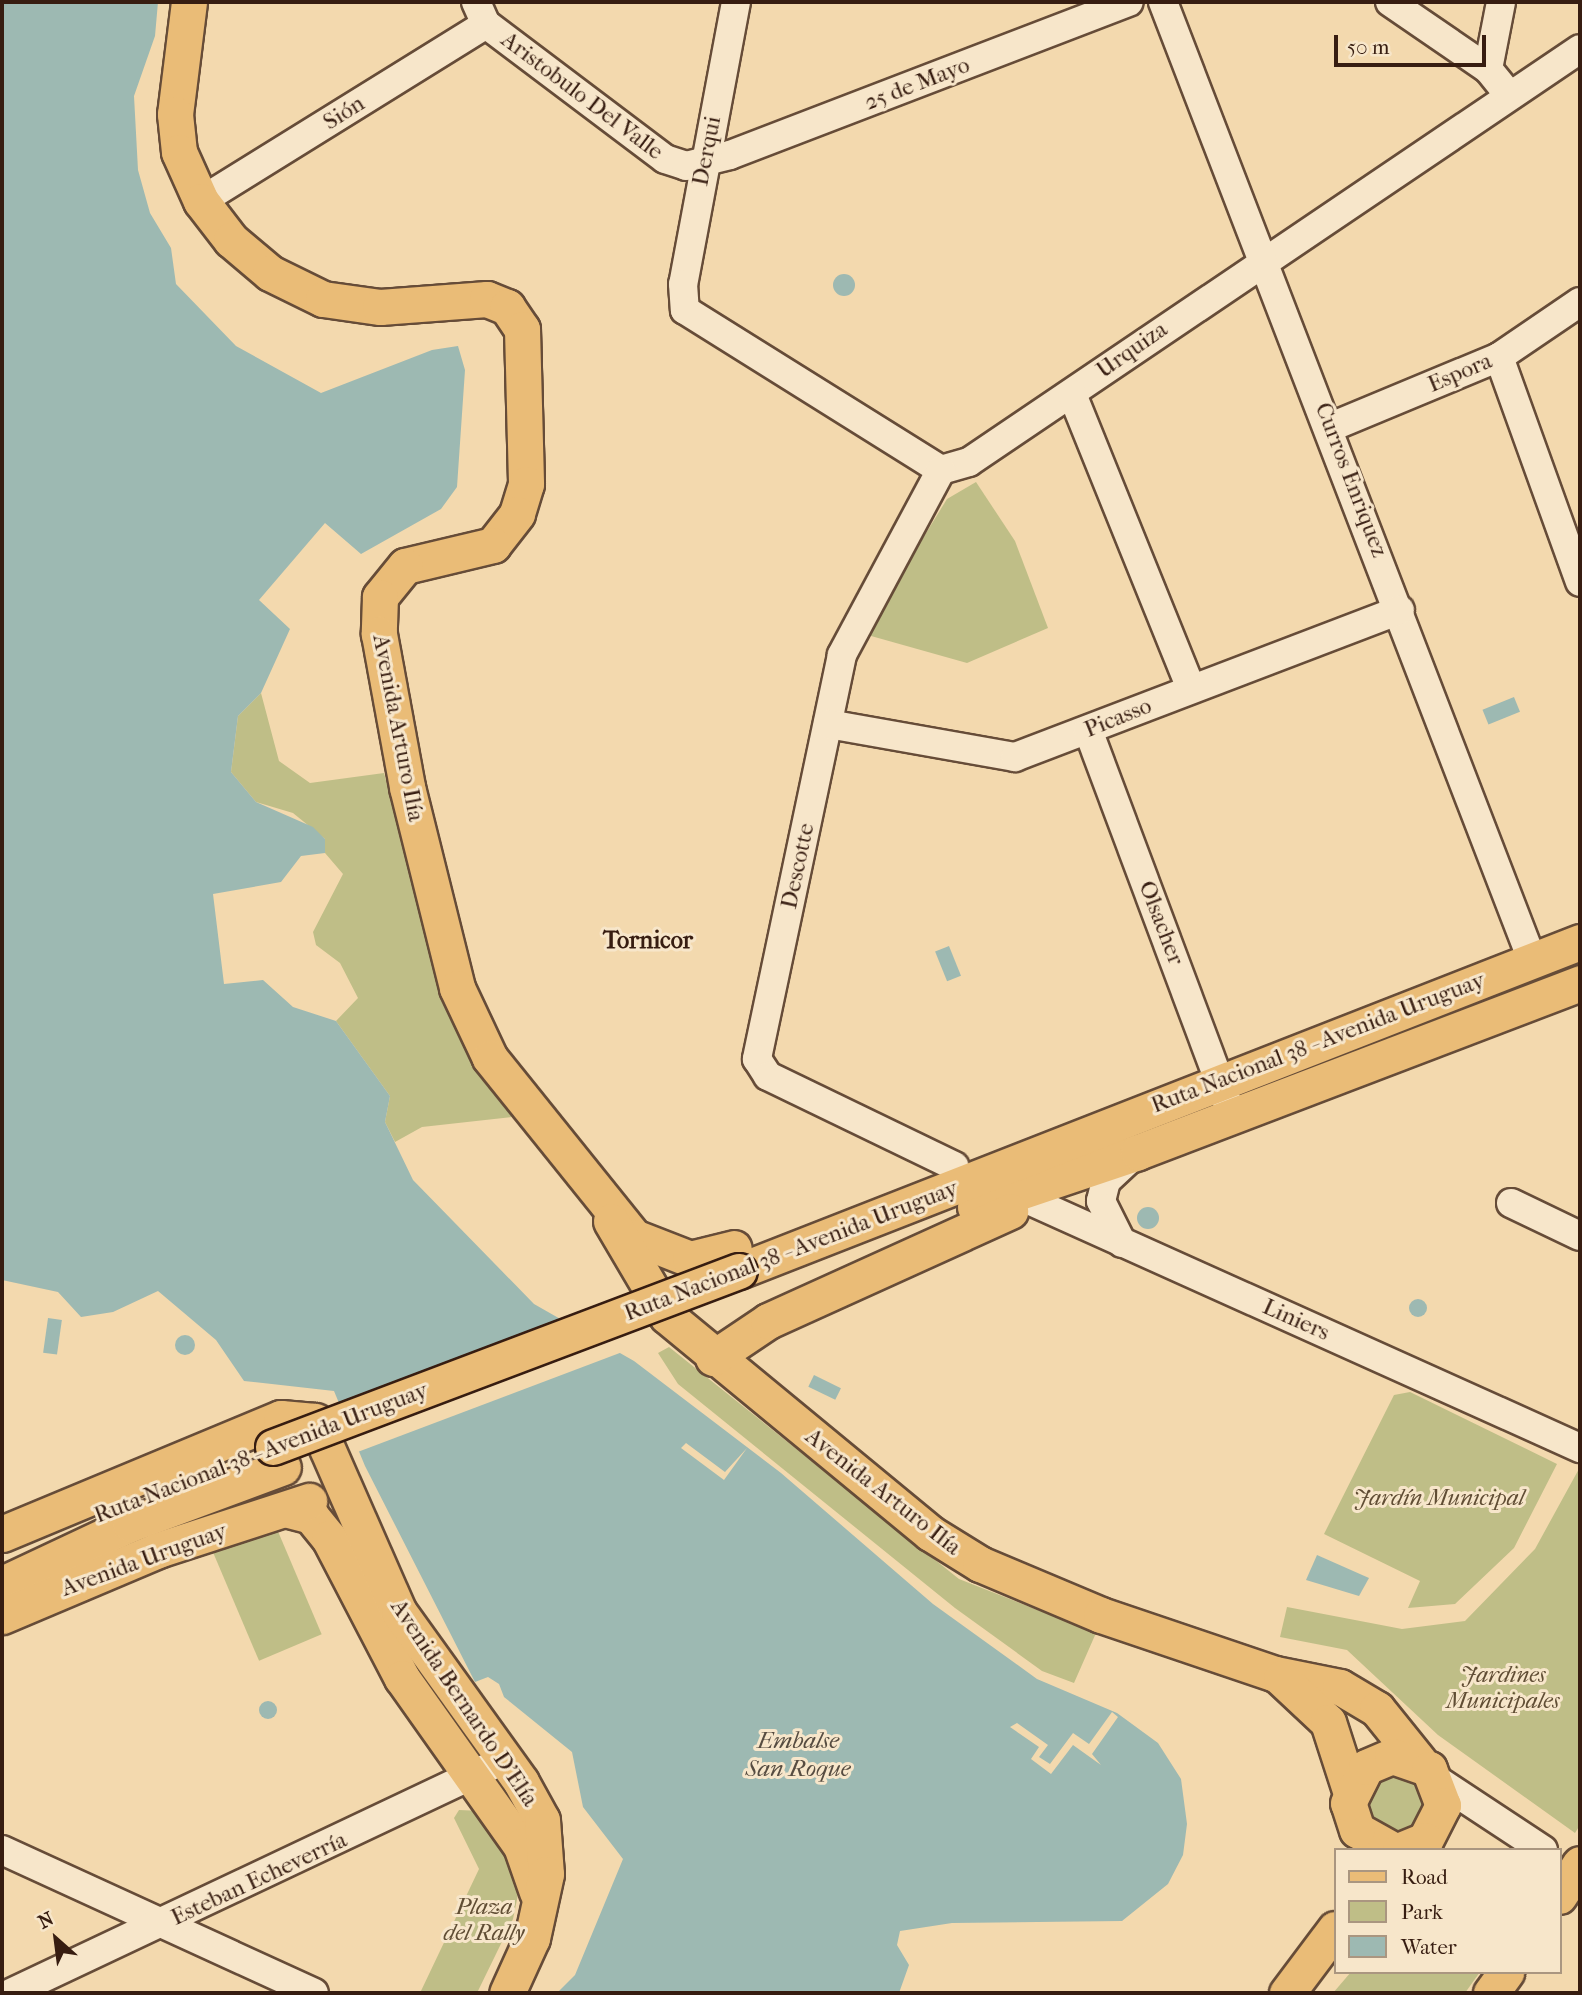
<!DOCTYPE html>
<html>
<head>
<meta charset="utf-8">
<style>
	body { margin:0 }
	#map { position:relative; width:1582px; height:1995px; overflow:hidden; background:#f3d9ae; font-family:"IM FELL French Canon",serif }
	div>[style] { position:absolute }
	.green>* { inset:0; background:#bfbe87; transform-origin:0 0 }
	.water>* { inset:0; background:#9db9b2; transform-origin:0 0 }
	.round { border-radius:50% }
	.pier>* { inset:0; background:#f3d9ae }
	.roads { filter:drop-shadow(2px 0 #664c38) drop-shadow(-2px 0 #664c38) drop-shadow(0 2px #664c38) drop-shadow(0 -2px #664c38) }
	.minor>* { height:28px; margin:-14px; padding:0 14px; transform-origin:14px; border-radius:14px; background:#f7e6ca }
	.major>* { height:35px; margin:-17.5px; padding:0 17.5px; transform-origin:17.5px; border-radius:17.5px; background:#eabc77 }
	.bridges { filter:drop-shadow(2px 0 #371d11) drop-shadow(-2px 0 #371d11) drop-shadow(0 2px #371d11) drop-shadow(0 -2px #371d11) }
	.major-bridge>* { height:35px; margin:-17.5px; padding:0 17.5px; transform-origin:17.5px; border-radius:17.5px; background:#eabc77 }
	span { translate:-50% -50%; white-space:nowrap; text-align:center; line-height:1.15; -webkit-text-stroke:6px #f7e6ca; paint-order:stroke }
	.street-label { font-size:23px; color:#371d11 }
	.park-label { font-size:23px; color:#604d34; font-style:italic }
	.neighbourhood-label { font-size:24px; color:#371d11; font-weight:700 }
	.water-label { font-size:24px; color:#564c41; font-style:italic }
	.frame { position:absolute; inset:0; border:4px solid #371d11; pointer-events:none }
	.legend { position:absolute; left:1334px; top:1848px; width:228px; height:126px; box-sizing:border-box; background:#f7e6ca; border:2px solid #aa9680; margin:0; padding:9px 12px; list-style:none; font-size:21px; color:#371d11 }
	.legend li { display:flex; align-items:center; gap:14px; height:35px }
	.legend b { width:35px; border:2px solid #aa9680 }
	.north { position:absolute; left:21px; top:1904px; width:70px; height:70px; -webkit-text-stroke:5px #f7e6ca; paint-order:stroke; rotate:332deg; font-size:19px; font-weight:700; line-height:28px; text-align:center; color:#371d11 }
	.north::after { content:''; display:block; margin:auto; width:24px; height:32px; background:#371d11; clip-path:polygon(50% 0,100% 100%,50% 72%,0 100%) }
	.scale { position:absolute; left:1334px; top:35px; width:152px; height:32px; box-sizing:border-box; border:4px solid #371d11; border-top:0; padding-left:9px; font-size:21px; line-height:24px; white-space:nowrap; color:#371d11; -webkit-text-stroke:5px #f7e6ca; paint-order:stroke }
</style>
</head>
<body>
<div id="map">
	<div class="green">
		<i style="clip-path:polygon(976px 482px,1015px 541px,1048px 628px,967px 663px,864px 634px,947px 499px)"></i>
		<i style="clip-path:polygon(261px 693px,279px 761px,310px 783px,384px 773px,421px 915px,471px 1058px,512px 1117px,422px 1127px,395px 1142px,385px 1122px,390px 1096px,336px 1021px,358px 998px,340px 963px,316px 945px,313px 932px,343px 874px,325px 853px,325px 839px,293px 813px,256px 802px,231px 772px,238px 716px)"></i>
		<i style="clip-path:polygon(669px 1347px,959px 1579px,1096px 1633px,1074px 1683px,1042px 1671px,955px 1608px,678px 1384px,658px 1353px)"></i>
		<i style="clip-path:polygon(1410px 1392px,1557px 1464px,1514px 1548px,1455px 1604px,1408px 1608px,1420px 1581px,1324px 1534px,1394px 1395px)"></i>
		<i style="clip-path:polygon(1580px 1467px,1580px 1825px,1575px 1833px,1438px 1735px,1347px 1650px,1280px 1637px,1287px 1607px,1402px 1629px,1465px 1621px,1535px 1549px)"></i>
		<i style="left:274px;top:1522px;width:122px;height:68px;rotate:67deg"></i>
		<i style="clip-path:polygon(1387px 1768px,1426px 1787px,1425px 1820px,1397px 1837px,1368px 1823px,1363px 1791px)"></i>
		<i style="clip-path:polygon(459px 1810px,482px 1811px,521px 1880px,513px 1919px,477px 1993px,420px 1993px,479px 1869px,454px 1818px)"></i>
		<i style="clip-path:polygon(1351px 1972px,1480px 1972px,1465px 1993px,1333px 1993px)"></i>
	</div>
	<div class="water">
		<i style="clip-path:polygon(2px 2px,158px 2px,155px 36px,134px 96px,138px 170px,150px 213px,171px 248px,176px 284px,236px 346px,321px 393px,432px 350px,458px 346px,465px 370px,457px 487px,441px 509px,361px 554px,325px 523px,259px 600px,290px 629px,261px 693px,238px 716px,231px 772px,256px 802px,313px 827px,325px 839px,325px 853px,301px 856px,281px 882px,213px 894px,224px 984px,263px 980px,293px 1007px,336px 1021px,390px 1096px,385px 1122px,413px 1180px,534px 1304px,634px 1361px,781px 1473px,933px 1604px,1037px 1679px,1117px 1713px,1158px 1743px,1181px 1779px,1187px 1824px,1183px 1855px,1168px 1884px,1122px 1921px,952px 1923px,900px 1931px,897px 1945px,909px 1965px,899px 1993px,557px 1993px,575px 1975px,623px 1859px,583px 1807px,572px 1752px,504px 1697px,499px 1684px,488px 1677px,475px 1682px,365px 1466px,334px 1391px,244px 1381px,216px 1340px,158px 1291px,113px 1312px,81px 1317px,58px 1292px,2px 1280px)"></i>
		<i class="round" style="left:833px;top:274px;width:22px;height:22px"></i>
		<i style="left:1514px;top:697px;width:16px;height:34px;rotate:68deg"></i>
		<i style="left:949px;top:946px;width:32px;height:15px;rotate:68deg"></i>
		<i class="round" style="left:1137px;top:1207px;width:22px;height:22px"></i>
		<i class="round" style="left:1409px;top:1299px;width:18px;height:18px"></i>
		<i style="left:48px;top:1318px;width:14px;height:35px;rotate:8deg"></i>
		<i class="round" style="left:175px;top:1335px;width:20px;height:20px"></i>
		<i style="left:814px;top:1375px;width:30px;height:13px;rotate:26deg"></i>
		<i style="clip-path:polygon(1317px 1555px,1369px 1578px,1359px 1596px,1306px 1580px)"></i>
		<i class="round" style="left:259px;top:1701px;width:18px;height:18px"></i>
	</div>
	<div class="pier">
		<i style="clip-path:polygon(569px 1320px,625px 1351px,355px 1453px,337px 1408px)"></i>
		<i style="clip-path:polygon(686px 1443px,725px 1472px,747px 1448px,724px 1480px,681px 1448px)"></i>
		<i style="clip-path:polygon(1112px 1712px,1118px 1717px,1092px 1754px,1101px 1765px,1073px 1745px,1051px 1774px,1031px 1759px,1039px 1747px,1010px 1727px,1017px 1723px,1048px 1745px,1039px 1757px,1050px 1764px,1073px 1733px,1089px 1744px)"></i>
	</div>
	<div class="roads">
		<div class="minor">
			<i style="left:476px;top:2px;width:24px;rotate:66deg"></i>
			<i style="left:486px;top:24px;width:224px;rotate:37deg"></i>
			<i style="left:665px;top:159px;width:22px;rotate:18deg"></i>
			<i style="left:686px;top:166px;width:45px;rotate:-14deg"></i>
			<i style="left:730px;top:155px;width:427px;rotate:-21deg"></i>
			<i style="left:736px;top:2px;width:287px;rotate:100.6deg"></i>
			<i style="left:683px;top:284px;width:26px;rotate:86deg"></i>
			<i style="left:685px;top:310px;width:302px;rotate:32deg"></i>
			<i style="left:941px;top:470px;width:29px;rotate:-16deg"></i>
			<i style="left:969px;top:462px;width:737px;rotate:-34.06deg"></i>
			<i style="left:1163px;top:2px;width:1027px;rotate:68.93deg"></i>
			<i style="left:1390px;top:2px;width:119px;rotate:34.4deg"></i>
			<i style="left:1488px;top:69px;width:32px;rotate:51deg"></i>
			<i style="left:1488px;top:69px;width:68px;rotate:-79deg"></i>
			<i style="left:201px;top:201px;width:335px;rotate:-31.8deg"></i>
			<i style="left:1499px;top:357px;width:239px;rotate:70.2deg"></i>
			<i style="left:1072px;top:394px;width:318px;rotate:68deg"></i>
			<i style="left:1331px;top:427px;width:182px;rotate:-22.6deg"></i>
			<i style="left:1499px;top:357px;width:98px;rotate:-34.2deg"></i>
			<i style="left:941px;top:470px;width:210px;rotate:118.2deg"></i>
			<i style="left:842px;top:655px;width:413px;rotate:101.9deg"></i>
			<i style="left:757px;top:1059px;width:20px;rotate:57deg"></i>
			<i style="left:768px;top:1076px;width:207px;rotate:25.8deg"></i>
			<i style="left:828px;top:724px;width:190px;rotate:10deg"></i>
			<i style="left:1015px;top:757px;width:412px;rotate:-20.9deg"></i>
			<i style="left:1088px;top:730px;width:397px;rotate:69.5deg"></i>
			<i style="left:1013px;top:1193px;width:622px;rotate:24.22deg"></i>
			<i style="left:1511px;top:1203px;width:76px;rotate:25.6deg"></i>
			<i style="left:1122px;top:1243px;width:47px;rotate:-116.6deg"></i>
			<i style="left:1101px;top:1201px;width:21px;rotate:-76deg"></i>
			<i style="left:1106px;top:1181px;width:37px;rotate:-43deg"></i>
			<i style="left:1437px;top:1780px;width:127px;rotate:33.4deg"></i>
			<i style="left:2px;top:1850px;width:343px;rotate:24.6deg"></i>
			<i style="left:11px;top:1993px;width:529px;rotate:-25.3deg"></i>
		</div>
		<div class="major">
			<i style="left:189px;top:2px;width:113px;rotate:97.1deg"></i>
			<i style="left:175px;top:114px;width:38px;rotate:84deg"></i>
			<i style="left:179px;top:152px;width:54px;rotate:65.8deg"></i>
			<i style="left:201px;top:201px;width:49px;rotate:52.4deg"></i>
			<i style="left:231px;top:240px;width:51px;rotate:40.2deg"></i>
			<i style="left:270px;top:273px;width:59px;rotate:26.1deg"></i>
			<i style="left:323px;top:299px;width:58px;rotate:8deg"></i>
			<i style="left:380px;top:307px;width:107px;rotate:-4.3deg"></i>
			<i style="left:487px;top:299px;width:22px;rotate:22deg"></i>
			<i style="left:507px;top:307px;width:27px;rotate:56deg"></i>
			<i style="left:522px;top:329px;width:155px;rotate:88.5deg"></i>
			<i style="left:526px;top:484px;width:31px;rotate:107deg"></i>
			<i style="left:517px;top:514px;width:39px;rotate:128deg"></i>
			<i style="left:493px;top:545px;width:90px;rotate:166.6deg"></i>
			<i style="left:405px;top:566px;width:40px;rotate:129deg"></i>
			<i style="left:380px;top:597px;width:37px;rotate:92deg"></i>
			<i style="left:379px;top:634px;width:156px;rotate:79.6deg"></i>
			<i style="left:407px;top:787px;width:207px;rotate:76deg"></i>
			<i style="left:457px;top:988px;width:77px;rotate:64.8deg"></i>
			<i style="left:490px;top:1058px;width:230px;rotate:51.2deg"></i>
			<i style="left:634px;top:1237px;width:60px;rotate:21.4deg"></i>
			<i style="left:690px;top:1259px;width:45px;rotate:-14deg"></i>
			<i style="left:975px;top:1207px;width:172px;rotate:-18.6deg"></i>
			<i style="left:1138px;top:1152px;width:473px;rotate:-20.9deg"></i>
			<i style="left:611px;top:1221px;width:110px;rotate:59.5deg"></i>
			<i style="left:667px;top:1316px;width:341px;rotate:39.5deg"></i>
			<i style="left:930px;top:1533px;width:59px;rotate:31.8deg"></i>
			<i style="left:980px;top:1564px;width:131px;rotate:22.9deg"></i>
			<i style="left:1101px;top:1615px;width:184px;rotate:18.7deg"></i>
			<i style="left:1275px;top:1674px;width:66px;rotate:11.3deg"></i>
			<i style="left:1340px;top:1687px;width:43px;rotate:30.7deg"></i>
			<i style="left:1377px;top:1709px;width:67px;rotate:51.1deg"></i>
			<i style="left:739px;top:1271px;width:903px;rotate:-21.37deg"></i>
			<i style="left:713px;top:1358px;width:66px;rotate:-33.9deg"></i>
			<i style="left:768px;top:1321px;width:266px;rotate:-24.4deg"></i>
			<i style="left:289px;top:1510px;width:23px;rotate:15deg"></i>
			<i style="left:311px;top:1516px;width:28px;rotate:51deg"></i>
			<i style="left:329px;top:1538px;width:158px;rotate:62.5deg"></i>
			<i style="left:402px;top:1678px;width:206px;rotate:54.7deg"></i>
			<i style="left:521px;top:1846px;width:49px;rotate:70.8deg"></i>
			<i style="left:2px;top:1534px;width:302px;rotate:-22.6deg"></i>
			<i style="left:281px;top:1418px;width:34px;rotate:5deg"></i>
			<i style="left:315px;top:1421px;width:209px;rotate:66.3deg"></i>
			<i style="left:399px;top:1612px;width:209px;rotate:54.3deg"></i>
			<i style="left:521px;top:1782px;width:43px;rotate:61.1deg"></i>
			<i style="left:542px;top:1820px;width:54px;rotate:85.8deg"></i>
			<i style="left:546px;top:1874px;width:66px;rotate:102.3deg"></i>
			<i style="left:532px;top:1938px;width:60px;rotate:114.4deg"></i>
			<i style="left:2px;top:1584px;width:141px;rotate:-25.1deg"></i>
			<i style="left:130px;top:1524px;width:163px;rotate:-20.4deg"></i>
			<i style="left:2px;top:1616px;width:169px;rotate:-22.9deg"></i>
			<i style="left:158px;top:1550px;width:159px;rotate:-18deg"></i>
			<i style="left:1281px;top:1678px;width:64px;rotate:43.1deg"></i>
			<i style="left:1328px;top:1722px;width:71px;rotate:72.1deg"></i>
			<i style="left:1393px;top:1850px;width:41px;rotate:-150.9deg"></i>
			<i style="left:1357px;top:1830px;width:28px;rotate:-108deg"></i>
			<i style="left:1348px;top:1803px;width:40px;rotate:-63.4deg"></i>
			<i style="left:1366px;top:1767px;width:28px;rotate:-23deg"></i>
			<i style="left:1392px;top:1756px;width:39px;rotate:19deg"></i>
			<i style="left:1429px;top:1769px;width:39px;rotate:69deg"></i>
			<i style="left:1443px;top:1805px;width:39px;rotate:117deg"></i>
			<i style="left:1425px;top:1840px;width:27px;rotate:158deg"></i>
			<i style="left:1559px;top:1896px;width:38px;rotate:-57deg"></i>
			<i style="left:1287px;top:1993px;width:80px;rotate:-53.1deg"></i>
			<i style="left:1491px;top:1993px;width:26px;rotate:-54deg"></i>
		</div>
	</div>
	<div class="bridges">
		<div class="major-bridge">
			<i style="left:273px;top:1447px;width:498px;rotate:-20.7deg"></i>
		</div>
	</div>
	<div class="street-label">
		<span style="left:917px;top:84px;rotate:-21deg">25 de Mayo</span>
		<span style="left:582px;top:96px;rotate:37deg">Aristobulo Del Valle</span>
		<span style="left:344px;top:113px;rotate:-32deg">Sión</span>
		<span style="left:707px;top:151px;rotate:-79deg">Derqui</span>
		<span style="left:1132px;top:350px;rotate:-35deg">Urquiza</span>
		<span style="left:1460px;top:373px;rotate:-23deg">Espora</span>
		<span style="left:1351px;top:480px;rotate:69deg">Curros Enriquez</span>
		<span style="left:1118px;top:718px;rotate:-22deg">Picasso</span>
		<span style="left:398px;top:728px;rotate:79deg">Avenida Arturo Ilía</span>
		<span style="left:798px;top:866px;rotate:-78deg">Descotte</span>
		<span style="left:1161px;top:923px;rotate:69deg">Olsacher</span>
		<span style="left:1318px;top:1043px;rotate:-21deg">Ruta Nacional 38 - Avenida Uruguay</span>
		<span style="left:791px;top:1251px;rotate:-21deg">Ruta Nacional 38 - Avenida Uruguay</span>
		<span style="left:1296px;top:1320px;rotate:24deg">Liniers</span>
		<span style="left:261px;top:1453px;rotate:-21deg">Ruta Nacional 38 - Avenida Uruguay</span>
		<span style="left:883px;top:1492px;rotate:38deg">Avenida Arturo Ilía</span>
		<span style="left:144px;top:1560px;rotate:-20deg">Avenida Uruguay</span>
		<span style="left:464px;top:1703px;rotate:56deg">Avenida Bernardo D'Elía</span>
		<span style="left:259px;top:1879px;rotate:-25deg">Esteban Echeverría</span>
	</div>
	<div class="park-label">
		<span style="left:1439px;top:1498px">Jardín Municipal</span>
		<span style="left:1503px;top:1688px">Jardines<br>Municipales</span>
		<span style="left:484px;top:1920px">Plaza<br>del Rally</span>
	</div>
	<div class="neighbourhood-label">
		<span style="left:648px;top:941px">Tornicor</span>
	</div>
	<div class="water-label">
		<span style="left:798px;top:1755px">Embalse<br>San Roque</span>
	</div>
	<div class="frame"></div>
	<ul class="legend">
	<li><b style="height:9px;background:#eabc77"></b>Road</li>
	<li><b style="height:19px;background:#bfbe87"></b>Park</li>
	<li><b style="height:19px;background:#9db9b2"></b>Water</li>
	</ul>
	<div class="north">N</div>
	<div class="scale">50 m</div>
</div>
</body>
</html>
